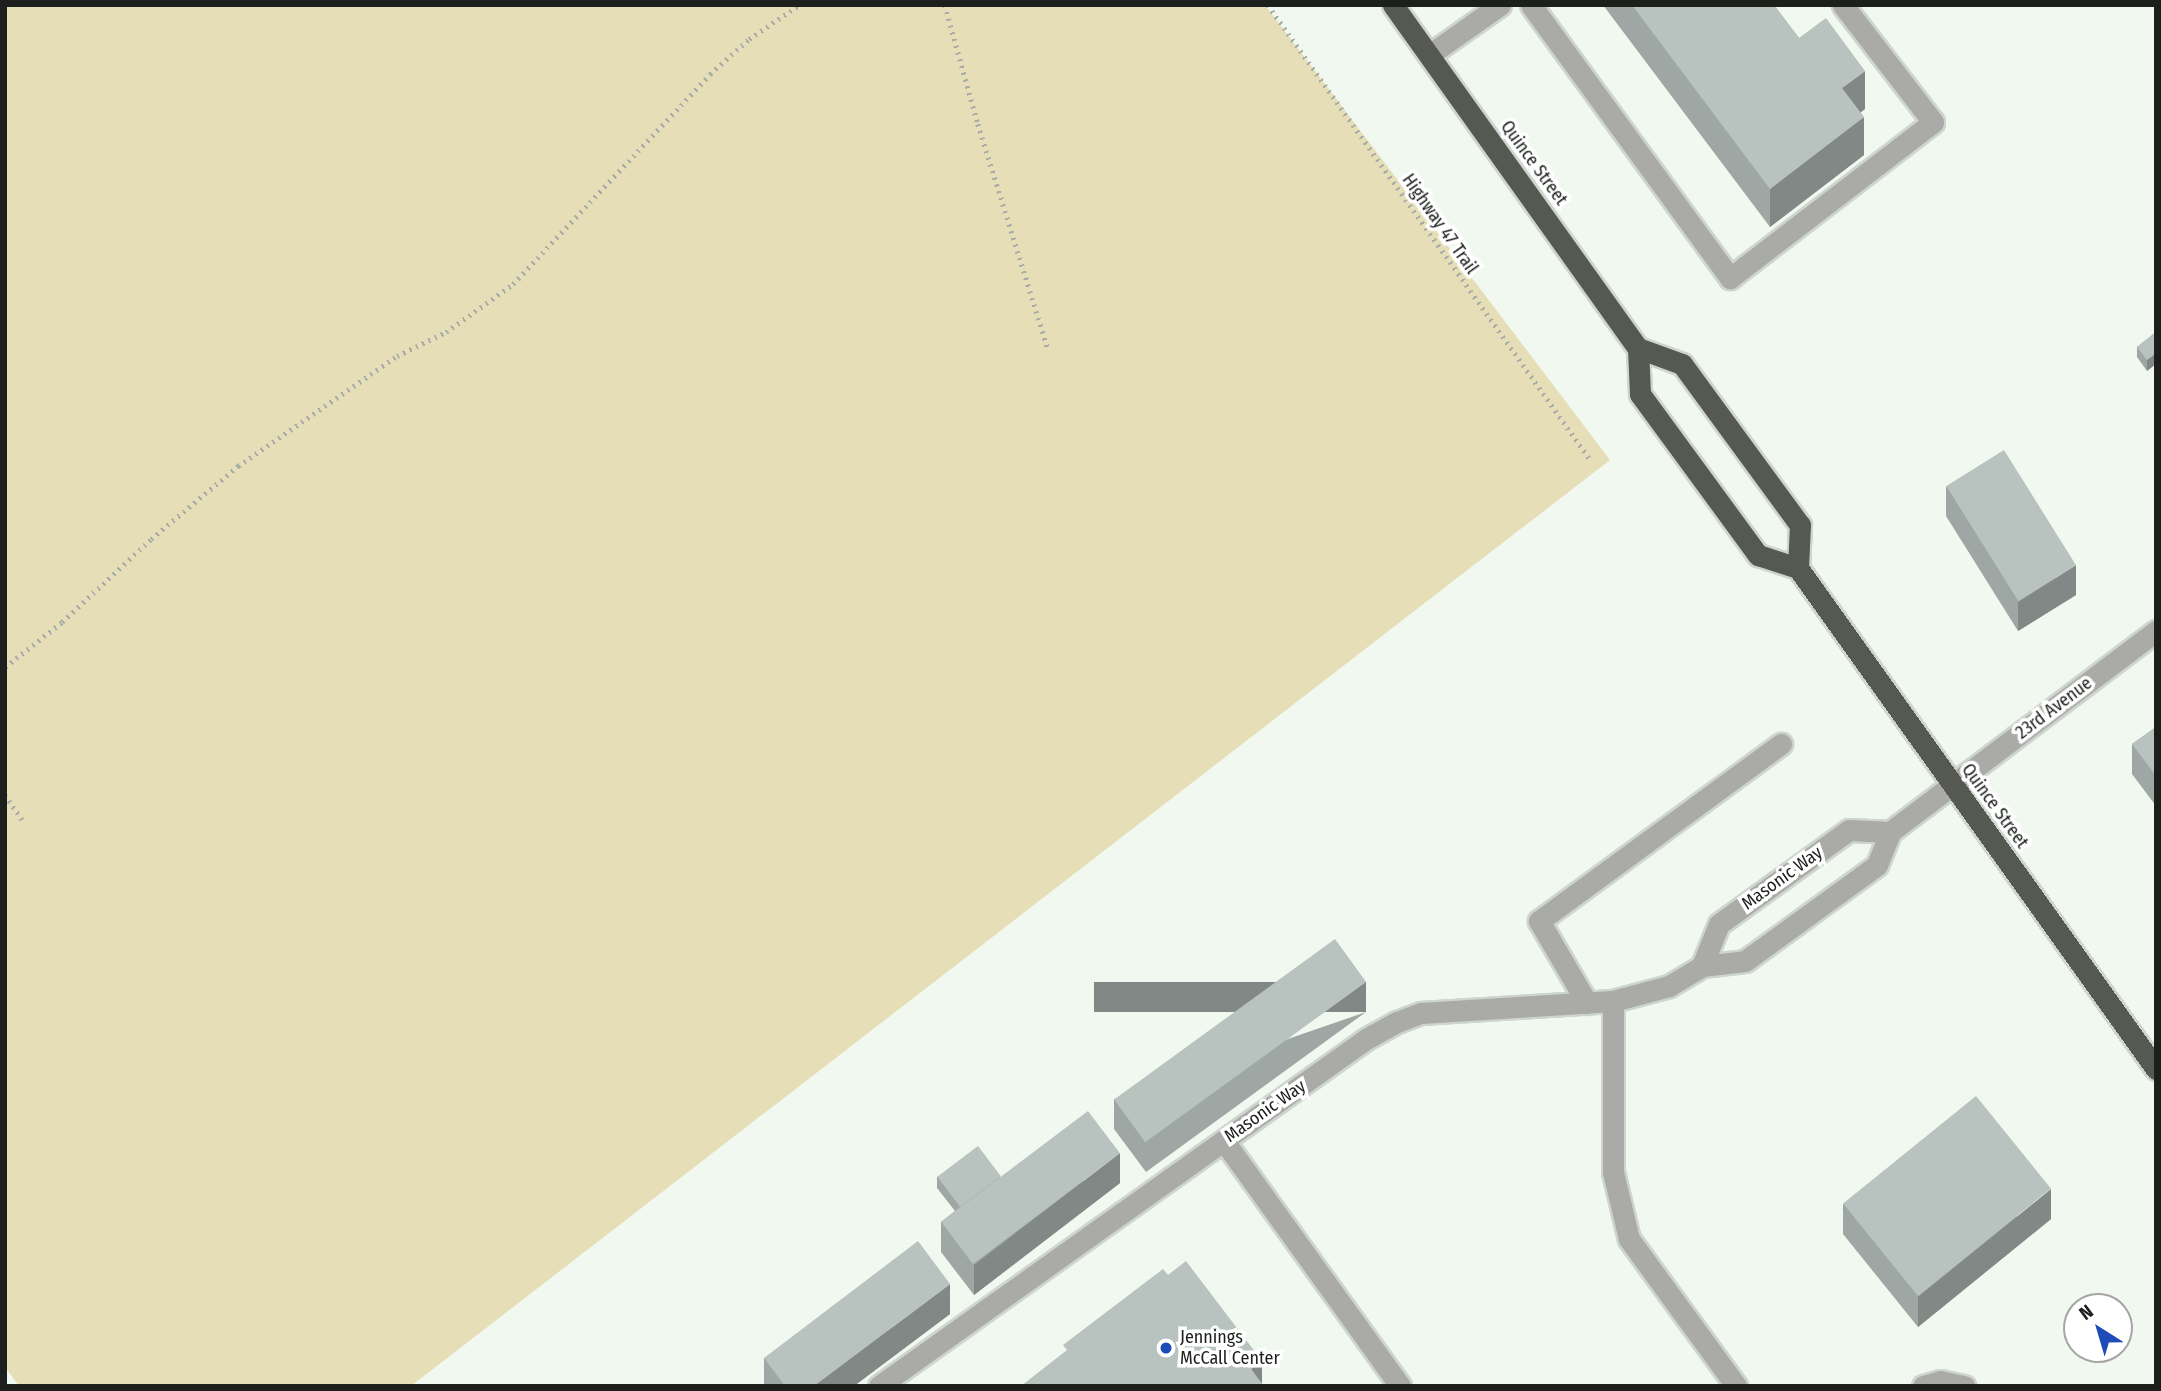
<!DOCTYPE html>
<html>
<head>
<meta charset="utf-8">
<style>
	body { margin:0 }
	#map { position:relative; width:2161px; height:1391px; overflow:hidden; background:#f0f8f0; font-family:"Fira Sans Condensed",sans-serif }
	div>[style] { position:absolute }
	.green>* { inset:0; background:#e6deb7 }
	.path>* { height:4.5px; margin-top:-2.25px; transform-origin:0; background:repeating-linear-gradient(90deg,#a8aea7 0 2px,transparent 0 7px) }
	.roads { filter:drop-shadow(2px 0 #ced5ce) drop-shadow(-2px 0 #ced5ce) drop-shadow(0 2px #ced5ce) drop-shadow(0 -2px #ced5ce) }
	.minor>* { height:21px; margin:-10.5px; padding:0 10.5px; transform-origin:10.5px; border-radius:10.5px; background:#aaaba8 }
	.highway>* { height:21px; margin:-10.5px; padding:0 10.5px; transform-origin:10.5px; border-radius:10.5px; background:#565951 }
	.wall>* { inset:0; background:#9ea7a3 }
	.shaded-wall>* { inset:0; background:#818885; transform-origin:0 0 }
	.building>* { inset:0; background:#b8c2be; transform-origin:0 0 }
	.dots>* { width:19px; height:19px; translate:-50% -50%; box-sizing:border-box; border:4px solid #fff; border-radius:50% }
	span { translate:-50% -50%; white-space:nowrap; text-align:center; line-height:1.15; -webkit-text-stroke:7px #fff; paint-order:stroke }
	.street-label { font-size:18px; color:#1d1f1c }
	.poi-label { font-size:18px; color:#1d1f1c }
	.left { translate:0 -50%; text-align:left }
	.frame { position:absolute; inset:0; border:7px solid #1d1f1c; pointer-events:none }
	.north { position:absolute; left:2063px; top:1293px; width:70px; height:70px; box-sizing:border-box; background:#fff; border:2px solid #a5a5a4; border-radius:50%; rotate:323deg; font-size:19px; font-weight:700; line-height:28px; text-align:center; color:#1d1f1c }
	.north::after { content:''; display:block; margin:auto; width:24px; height:32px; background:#1d4bb8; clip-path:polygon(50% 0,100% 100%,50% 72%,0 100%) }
</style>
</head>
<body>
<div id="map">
	<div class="green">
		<i style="clip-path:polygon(5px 5px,1265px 5px,1610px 460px,411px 1386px,19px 1386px,5px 1367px)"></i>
	</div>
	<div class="path">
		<i style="left:945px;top:5px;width:123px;rotate:74.5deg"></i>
		<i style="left:978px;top:124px;width:236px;rotate:72.7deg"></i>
		<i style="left:1268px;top:5px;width:555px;rotate:54.68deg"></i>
		<i style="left:5px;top:667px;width:73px;rotate:-38.3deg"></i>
		<i style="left:62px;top:622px;width:122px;rotate:-43deg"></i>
		<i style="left:151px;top:539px;width:114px;rotate:-40deg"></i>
		<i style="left:238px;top:466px;width:193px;rotate:-34.7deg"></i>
		<i style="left:397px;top:356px;width:55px;rotate:-26.1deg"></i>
		<i style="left:446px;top:332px;width:82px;rotate:-35.6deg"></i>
		<i style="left:513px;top:284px;width:288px;rotate:-46.8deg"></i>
		<i style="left:710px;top:74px;width:52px;rotate:-41.9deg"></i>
		<i style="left:749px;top:39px;width:60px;rotate:-34.2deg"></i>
		<i style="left:5px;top:795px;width:35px;rotate:55deg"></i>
	</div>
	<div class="roads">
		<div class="minor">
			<i style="left:1531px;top:5px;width:338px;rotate:53.9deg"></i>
			<i style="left:1730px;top:278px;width:256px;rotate:-37.5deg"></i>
			<i style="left:1933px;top:122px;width:148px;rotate:-127.6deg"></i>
			<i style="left:1429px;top:55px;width:87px;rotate:-35.2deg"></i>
			<i style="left:1702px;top:966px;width:45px;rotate:-68deg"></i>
			<i style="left:1719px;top:924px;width:160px;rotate:-35.9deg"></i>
			<i style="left:1849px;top:830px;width:41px;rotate:2.8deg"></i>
			<i style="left:1613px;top:1001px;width:171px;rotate:90deg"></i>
			<i style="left:1613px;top:1172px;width:69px;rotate:76.6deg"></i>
			<i style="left:1629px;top:1239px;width:182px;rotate:53.9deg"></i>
			<i style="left:1587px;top:1003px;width:95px;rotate:-120.3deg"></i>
			<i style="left:1539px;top:921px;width:300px;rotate:-36.2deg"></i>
			<i style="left:1224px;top:1141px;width:302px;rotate:54.3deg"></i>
			<i style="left:879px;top:1386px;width:598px;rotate:-35.47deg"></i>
			<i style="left:1366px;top:1039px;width:35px;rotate:-29deg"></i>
			<i style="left:1397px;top:1022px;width:26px;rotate:-21deg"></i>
			<i style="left:1421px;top:1013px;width:192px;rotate:-3.6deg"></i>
			<i style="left:1613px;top:1001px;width:58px;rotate:-15deg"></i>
			<i style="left:1669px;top:986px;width:39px;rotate:-31deg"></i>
			<i style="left:1702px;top:966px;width:43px;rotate:-6.6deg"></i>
			<i style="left:1745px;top:961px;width:163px;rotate:-36deg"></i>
			<i style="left:1877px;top:865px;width:35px;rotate:-68deg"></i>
			<i style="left:1890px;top:832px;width:333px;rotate:-37.1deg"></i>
			<i style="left:1923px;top:1386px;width:18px;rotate:-16deg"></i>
			<i style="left:1940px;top:1381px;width:25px;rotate:12deg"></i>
		</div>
		<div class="highway">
			<i style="left:1393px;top:5px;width:422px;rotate:54.5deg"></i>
			<i style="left:1638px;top:348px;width:46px;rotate:87.5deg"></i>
			<i style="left:1640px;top:394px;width:200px;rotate:53.8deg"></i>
			<i style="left:1758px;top:555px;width:42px;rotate:18deg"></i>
			<i style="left:1798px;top:568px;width:616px;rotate:54.45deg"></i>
			<i style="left:1638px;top:348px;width:47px;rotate:20deg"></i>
			<i style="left:1682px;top:364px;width:200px;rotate:53.8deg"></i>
			<i style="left:1800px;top:525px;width:43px;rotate:92.7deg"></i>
		</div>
	</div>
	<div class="wall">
		<i style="clip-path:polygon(1603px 5px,1774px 5px,1799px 38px,1865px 109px,1861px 112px,1864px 155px,1770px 227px)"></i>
		<i style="clip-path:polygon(2156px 332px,2147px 371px,2137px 357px,2137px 347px)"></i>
		<i style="clip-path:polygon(1946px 486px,2076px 595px,2018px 631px,1946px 516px)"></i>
		<i style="clip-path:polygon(2156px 727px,2156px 806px,2132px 774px,2132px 744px)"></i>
		<i style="clip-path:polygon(1366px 1012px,1146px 1172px,1114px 1129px,1114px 1099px)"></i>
		<i style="clip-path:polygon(937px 1177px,1001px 1177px,1120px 1183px,974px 1295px,941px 1252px,941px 1222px,955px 1211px,937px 1188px)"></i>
		<i style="clip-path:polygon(1843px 1204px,2051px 1219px,1918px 1327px,1843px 1234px)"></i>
		<i style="clip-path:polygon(950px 1314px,854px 1386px,764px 1386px,764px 1358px)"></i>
	</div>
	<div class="shaded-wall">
		<i style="clip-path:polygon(1865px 71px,1865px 109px,1842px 126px,1842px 88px)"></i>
		<i style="clip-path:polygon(1864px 117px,1864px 155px,1770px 227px,1770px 189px)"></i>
		<i style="clip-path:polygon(2156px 353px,2156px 364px,2147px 371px,2147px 360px)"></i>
		<i style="clip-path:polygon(2076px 565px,2076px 595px,2018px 631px,2018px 602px)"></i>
		<i style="left:1366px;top:982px;width:30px;height:272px;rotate:90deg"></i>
		<i style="clip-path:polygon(1120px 1153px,1120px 1183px,974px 1295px,974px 1265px)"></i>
		<i style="clip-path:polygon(2051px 1189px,2051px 1219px,1918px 1327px,1918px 1297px)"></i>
		<i style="clip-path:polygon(950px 1284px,950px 1314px,854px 1386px,814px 1386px)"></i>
		<i style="clip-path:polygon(1262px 1361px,1262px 1386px,1251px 1369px)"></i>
	</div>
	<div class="building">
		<i style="clip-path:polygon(1632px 5px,1774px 5px,1799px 38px,1826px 18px,1865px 71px,1842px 88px,1864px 117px,1770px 189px)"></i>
		<i style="clip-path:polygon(2156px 332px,2156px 353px,2147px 360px,2137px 347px)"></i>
		<i style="left:2004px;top:450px;width:136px;height:68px;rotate:58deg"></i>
		<i style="clip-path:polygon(2156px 727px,2156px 776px,2132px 744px)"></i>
		<i style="left:1335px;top:939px;width:53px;height:273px;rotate:54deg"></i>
		<i style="left:1976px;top:1096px;width:119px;height:171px;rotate:51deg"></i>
		<i style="left:1088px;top:1111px;width:53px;height:184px;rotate:53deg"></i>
		<i style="left:978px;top:1146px;width:38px;height:51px;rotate:53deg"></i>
		<i style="clip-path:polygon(918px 1241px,950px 1284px,814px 1386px,785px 1386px,764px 1358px)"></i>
		<i style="clip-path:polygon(1186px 1261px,1262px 1361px,1251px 1369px,1264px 1386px,1021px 1386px,1067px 1350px,1063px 1345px,1163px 1269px,1168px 1275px)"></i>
	</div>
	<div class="dots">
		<i style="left:1166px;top:1348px;background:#1d4bb8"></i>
	</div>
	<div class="street-label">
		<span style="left:1534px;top:163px;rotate:54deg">Quince Street</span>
		<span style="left:1440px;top:224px;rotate:55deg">Highway 47 Trail</span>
		<span style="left:2054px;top:708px;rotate:-37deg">23rd Avenue</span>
		<span style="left:1995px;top:806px;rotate:54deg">Quince Street</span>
		<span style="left:1782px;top:878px;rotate:-36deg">Masonic Way</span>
		<span style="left:1265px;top:1111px;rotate:-35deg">Masonic Way</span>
	</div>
	<div class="poi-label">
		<span class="left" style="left:1180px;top:1348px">Jennings<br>McCall Center</span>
	</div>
	<div class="frame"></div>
	<div class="north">N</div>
</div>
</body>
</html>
